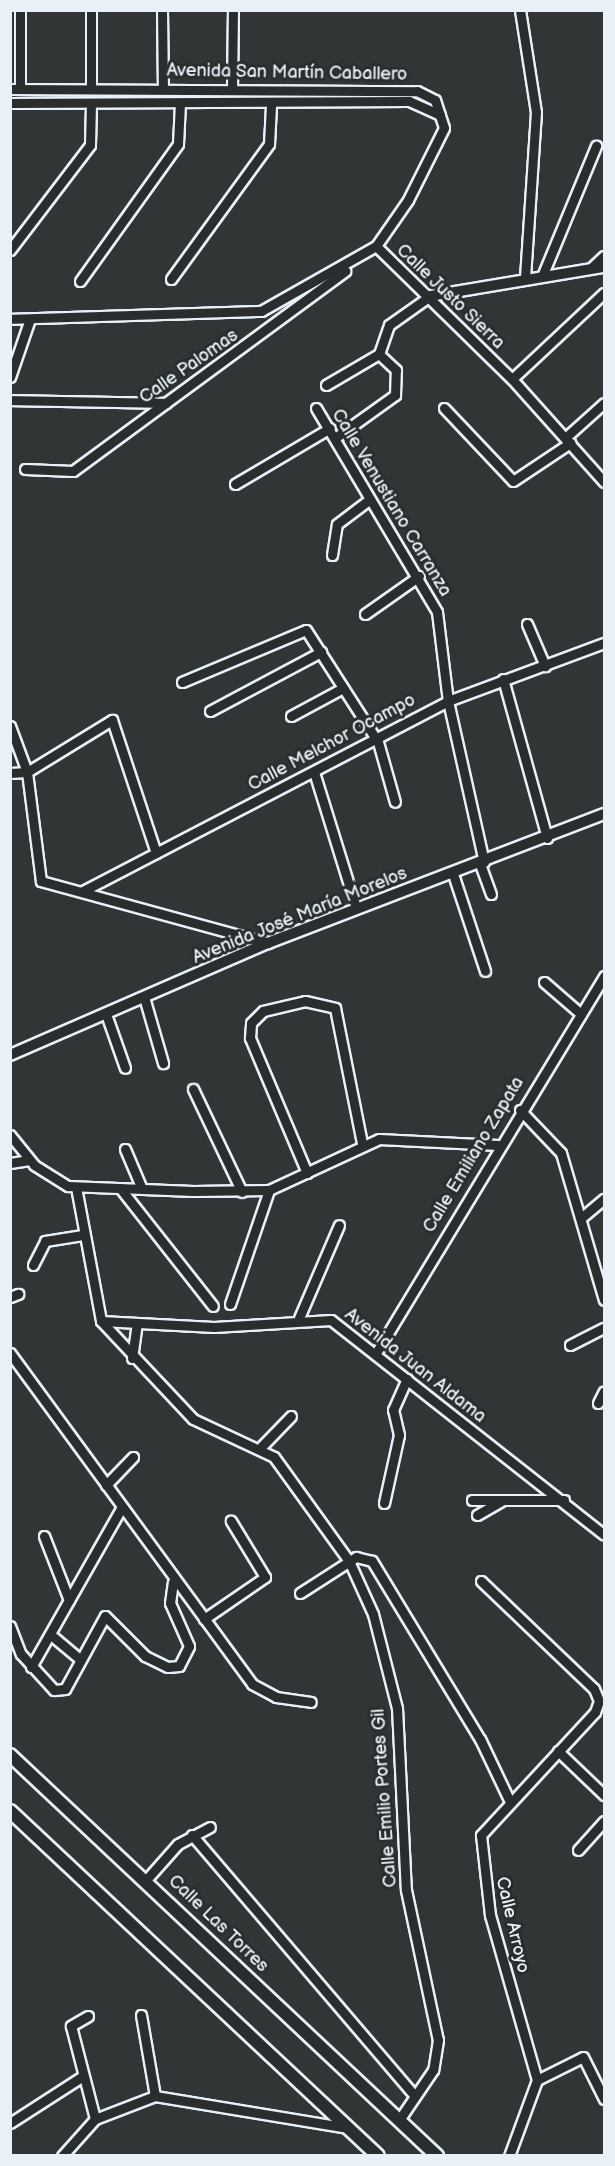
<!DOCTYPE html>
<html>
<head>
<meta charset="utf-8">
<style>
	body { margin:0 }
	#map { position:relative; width:615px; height:2166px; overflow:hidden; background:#323536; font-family:"Balsamiq Sans",sans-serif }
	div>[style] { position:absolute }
	.roads { filter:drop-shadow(2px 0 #e8f1f8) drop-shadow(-2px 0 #e8f1f8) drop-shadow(0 2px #e8f1f8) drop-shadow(0 -2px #e8f1f8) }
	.minor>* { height:9px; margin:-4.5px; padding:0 4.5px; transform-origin:4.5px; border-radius:4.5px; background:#2a2d2e }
	.tertiary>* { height:10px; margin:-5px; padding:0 5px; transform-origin:5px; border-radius:5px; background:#2a2d2e }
	.secondary>* { height:12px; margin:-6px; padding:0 6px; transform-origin:6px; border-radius:6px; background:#2a2d2e }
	span { translate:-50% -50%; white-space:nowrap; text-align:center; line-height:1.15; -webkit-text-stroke:6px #2a2d2e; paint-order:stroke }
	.street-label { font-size:18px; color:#e8f1f8 }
	.frame { position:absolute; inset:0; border:12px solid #e8f1f8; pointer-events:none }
</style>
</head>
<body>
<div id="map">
	<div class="roads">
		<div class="minor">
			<i style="left:20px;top:10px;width:79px;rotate:90deg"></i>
			<i style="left:91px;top:10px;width:78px;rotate:90deg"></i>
			<i style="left:162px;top:10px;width:78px;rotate:89.3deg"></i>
			<i style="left:520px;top:10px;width:103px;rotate:81.1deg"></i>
			<i style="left:536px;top:112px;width:166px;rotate:93.8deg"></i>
			<i style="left:10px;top:89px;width:407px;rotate:0.3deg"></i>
			<i style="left:417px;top:91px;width:20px;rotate:27deg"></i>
			<i style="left:435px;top:100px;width:29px;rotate:72deg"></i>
			<i style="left:444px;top:128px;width:80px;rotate:116.6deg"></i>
			<i style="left:408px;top:200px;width:56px;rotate:124.8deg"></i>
			<i style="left:376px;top:246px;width:132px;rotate:150.5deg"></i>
			<i style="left:261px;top:311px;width:251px;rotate:178.2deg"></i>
			<i style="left:232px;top:89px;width:79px;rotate:-89.3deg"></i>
			<i style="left:10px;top:103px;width:399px;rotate:-0.3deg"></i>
			<i style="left:409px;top:101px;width:34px;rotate:24deg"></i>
			<i style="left:376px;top:246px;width:190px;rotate:44.4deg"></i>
			<i style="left:512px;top:379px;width:138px;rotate:48.2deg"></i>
			<i style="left:10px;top:250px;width:132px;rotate:-52.7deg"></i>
			<i style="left:90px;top:145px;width:41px;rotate:-88.6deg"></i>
			<i style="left:592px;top:267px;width:16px;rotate:-43deg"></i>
			<i style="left:543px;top:274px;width:139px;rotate:-67.5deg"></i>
			<i style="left:171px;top:279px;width:167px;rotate:-54deg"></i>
			<i style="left:269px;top:144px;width:39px;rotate:-87deg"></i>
			<i style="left:80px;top:281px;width:168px;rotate:-54.4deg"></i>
			<i style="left:178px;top:144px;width:41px;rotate:-87.2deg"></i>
			<i style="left:10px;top:377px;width:61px;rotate:-71deg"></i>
			<i style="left:512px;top:379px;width:126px;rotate:-43.1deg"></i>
			<i style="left:326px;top:385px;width:61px;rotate:-30.3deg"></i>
			<i style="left:379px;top:354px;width:31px;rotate:-71deg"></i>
			<i style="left:389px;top:325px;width:50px;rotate:-35.3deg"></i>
			<i style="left:10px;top:400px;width:156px;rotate:1.1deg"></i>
			<i style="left:316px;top:408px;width:237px;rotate:59.3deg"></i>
			<i style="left:437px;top:612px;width:90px;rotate:83deg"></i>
			<i style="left:448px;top:701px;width:165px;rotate:77.4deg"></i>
			<i style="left:444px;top:408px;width:100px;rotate:46.6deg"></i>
			<i style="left:513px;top:481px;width:69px;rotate:-33.7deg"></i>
			<i style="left:335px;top:438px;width:74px;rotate:-35.6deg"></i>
			<i style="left:395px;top:395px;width:25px;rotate:-88deg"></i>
			<i style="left:396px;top:370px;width:23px;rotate:-137deg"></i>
			<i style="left:565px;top:438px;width:52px;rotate:-41.9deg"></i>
			<i style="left:25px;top:469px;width:48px;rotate:2.4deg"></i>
			<i style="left:73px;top:471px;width:338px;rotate:-36.3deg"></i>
			<i style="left:235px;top:484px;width:110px;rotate:-30.5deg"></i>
			<i style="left:332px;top:555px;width:31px;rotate:-81deg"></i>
			<i style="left:337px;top:524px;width:40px;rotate:-37deg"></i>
			<i style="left:365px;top:614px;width:66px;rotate:-35.1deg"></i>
			<i style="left:527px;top:624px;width:46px;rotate:66.8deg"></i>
			<i style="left:503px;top:679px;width:165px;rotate:74.5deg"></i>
			<i style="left:182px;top:682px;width:134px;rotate:-22.8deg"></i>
			<i style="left:306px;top:630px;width:133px;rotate:57.3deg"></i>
			<i style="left:378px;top:742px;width:62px;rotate:74.2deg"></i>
			<i style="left:210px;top:711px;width:126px;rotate:-28deg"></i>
			<i style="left:291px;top:716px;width:59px;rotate:-28.3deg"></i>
			<i style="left:10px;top:726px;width:49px;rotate:69.7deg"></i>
			<i style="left:27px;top:772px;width:110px;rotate:82.7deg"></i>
			<i style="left:41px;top:881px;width:235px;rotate:15.3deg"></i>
			<i style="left:314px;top:772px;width:142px;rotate:72.8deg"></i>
			<i style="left:10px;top:773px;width:17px;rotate:-3deg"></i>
			<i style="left:27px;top:772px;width:100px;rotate:-31.5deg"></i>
			<i style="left:112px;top:720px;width:140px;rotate:71.7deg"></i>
			<i style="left:480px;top:864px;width:32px;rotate:70deg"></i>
			<i style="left:453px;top:874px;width:102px;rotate:71.7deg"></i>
			<i style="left:83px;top:891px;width:411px;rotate:-27.5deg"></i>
			<i style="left:448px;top:701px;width:166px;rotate:-20.4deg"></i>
			<i style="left:544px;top:982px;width:49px;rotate:40.9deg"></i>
			<i style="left:144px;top:997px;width:69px;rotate:73.9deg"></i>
			<i style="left:106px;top:1014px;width:57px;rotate:70.6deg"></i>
			<i style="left:193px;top:1089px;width:114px;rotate:64.6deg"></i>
			<i style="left:520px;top:1110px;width:59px;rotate:46.4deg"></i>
			<i style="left:561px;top:1153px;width:153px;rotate:73.7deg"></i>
			<i style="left:10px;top:1135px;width:38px;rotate:51deg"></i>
			<i style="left:34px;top:1165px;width:40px;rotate:32deg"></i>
			<i style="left:68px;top:1186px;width:125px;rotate:2.3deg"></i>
			<i style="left:193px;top:1191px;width:76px;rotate:-0.8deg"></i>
			<i style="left:269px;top:1190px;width:121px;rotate:-24.9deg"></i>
			<i style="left:379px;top:1139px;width:119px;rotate:2.9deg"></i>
			<i style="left:125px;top:1149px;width:43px;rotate:67deg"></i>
			<i style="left:10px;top:1163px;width:18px;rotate:-9deg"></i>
			<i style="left:307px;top:1173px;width:147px;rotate:-112.9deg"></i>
			<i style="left:250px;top:1038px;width:15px;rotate:-86deg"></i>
			<i style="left:251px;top:1023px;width:17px;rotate:-45deg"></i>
			<i style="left:263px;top:1011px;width:43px;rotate:-13.4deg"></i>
			<i style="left:305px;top:1001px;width:31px;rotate:13deg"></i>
			<i style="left:335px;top:1008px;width:138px;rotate:78.7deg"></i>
			<i style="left:76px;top:1187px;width:136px;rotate:79.4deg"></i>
			<i style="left:101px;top:1321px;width:134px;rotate:46.8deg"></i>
			<i style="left:193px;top:1419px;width:89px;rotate:25.1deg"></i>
			<i style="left:274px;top:1457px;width:128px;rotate:54.2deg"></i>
			<i style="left:349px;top:1561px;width:58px;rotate:65.6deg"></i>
			<i style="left:373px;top:1614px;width:97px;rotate:75.7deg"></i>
			<i style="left:397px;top:1708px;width:182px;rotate:87.2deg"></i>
			<i style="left:406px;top:1890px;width:153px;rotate:78deg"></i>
			<i style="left:438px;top:2040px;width:30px;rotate:99deg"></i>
			<i style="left:433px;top:2070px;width:60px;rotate:124.2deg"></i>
			<i style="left:120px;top:1188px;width:150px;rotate:51.8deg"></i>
			<i style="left:581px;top:1218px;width:30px;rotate:-40deg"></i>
			<i style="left:33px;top:1265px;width:27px;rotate:-63deg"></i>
			<i style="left:45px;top:1241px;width:38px;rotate:-9deg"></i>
			<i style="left:10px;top:1297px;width:9px;rotate:-21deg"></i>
			<i style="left:230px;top:1304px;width:120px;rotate:-71.1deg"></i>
			<i style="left:299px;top:1318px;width:101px;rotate:-66.7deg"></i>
			<i style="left:101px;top:1321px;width:113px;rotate:3deg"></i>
			<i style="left:214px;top:1327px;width:117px;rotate:-3.4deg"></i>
			<i style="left:331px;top:1320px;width:347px;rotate:38.2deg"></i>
			<i style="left:570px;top:1345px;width:38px;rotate:-27deg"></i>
			<i style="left:10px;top:1353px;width:410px;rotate:53.8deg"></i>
			<i style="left:252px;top:1684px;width:27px;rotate:28deg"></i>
			<i style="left:276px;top:1697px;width:35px;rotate:8deg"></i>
			<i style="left:376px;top:1353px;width:441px;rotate:-58.8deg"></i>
			<i style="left:132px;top:1358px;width:34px;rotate:-82deg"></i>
			<i style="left:598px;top:1403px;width:13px;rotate:-63deg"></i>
			<i style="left:261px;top:1447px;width:43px;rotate:-45.9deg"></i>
			<i style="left:106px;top:1485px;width:39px;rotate:-46deg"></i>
			<i style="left:472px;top:1500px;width:92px"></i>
			<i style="left:384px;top:1503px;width:70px;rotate:-77.6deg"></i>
			<i style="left:399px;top:1435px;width:26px;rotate:-103deg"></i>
			<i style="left:393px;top:1410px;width:34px;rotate:-66deg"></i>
			<i style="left:477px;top:1515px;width:28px;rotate:-30deg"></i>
			<i style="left:44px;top:1536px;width:69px;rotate:68.7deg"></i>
			<i style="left:481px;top:1581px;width:156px;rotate:43.7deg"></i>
			<i style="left:594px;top:1689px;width:13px;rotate:67deg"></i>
			<i style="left:599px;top:1701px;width:12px;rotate:110deg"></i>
			<i style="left:595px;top:1712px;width:168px;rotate:132.8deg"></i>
			<i style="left:481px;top:1835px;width:81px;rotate:83.6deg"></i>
			<i style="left:490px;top:1915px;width:172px;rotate:74.1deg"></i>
			<i style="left:537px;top:2080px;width:81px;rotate:110.2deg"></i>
			<i style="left:300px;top:1593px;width:67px;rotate:-32.7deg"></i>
			<i style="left:356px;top:1557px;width:16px;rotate:14deg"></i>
			<i style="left:372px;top:1561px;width:208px;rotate:58.8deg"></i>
			<i style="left:480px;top:1739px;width:70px;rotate:64.5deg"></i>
			<i style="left:204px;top:1619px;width:74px;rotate:-34.5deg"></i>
			<i style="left:265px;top:1577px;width:66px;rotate:-121.3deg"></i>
			<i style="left:10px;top:1626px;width:30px;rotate:69deg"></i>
			<i style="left:21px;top:1654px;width:49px;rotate:47.5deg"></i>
			<i style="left:54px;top:1690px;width:11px;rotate:-5deg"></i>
			<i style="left:65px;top:1689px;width:83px;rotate:-61.3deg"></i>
			<i style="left:105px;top:1616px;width:57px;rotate:45deg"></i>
			<i style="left:145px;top:1656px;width:25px;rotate:26deg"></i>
			<i style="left:168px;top:1667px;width:11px;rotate:-5deg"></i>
			<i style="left:179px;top:1666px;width:22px;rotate:-63deg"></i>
			<i style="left:189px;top:1646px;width:47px;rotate:-113.8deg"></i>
			<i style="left:170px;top:1603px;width:21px;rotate:-82deg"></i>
			<i style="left:51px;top:1635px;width:38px;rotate:40deg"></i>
			<i style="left:31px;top:1667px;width:184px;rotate:-60.4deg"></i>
			<i style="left:558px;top:1751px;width:64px;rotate:43.7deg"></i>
			<i style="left:192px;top:1835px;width:343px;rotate:49.5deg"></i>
			<i style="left:578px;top:1850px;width:39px;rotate:-48deg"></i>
			<i style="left:146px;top:1880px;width:48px;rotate:-48.4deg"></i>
			<i style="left:178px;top:1844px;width:36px;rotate:-28deg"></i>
			<i style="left:141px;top:2015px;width:82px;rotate:80.2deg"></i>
			<i style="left:88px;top:2016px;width:20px;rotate:150deg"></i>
			<i style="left:71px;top:2026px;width:96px;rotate:75.5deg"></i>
			<i style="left:537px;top:2080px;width:51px;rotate:-26.6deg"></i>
			<i style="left:583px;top:2057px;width:47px;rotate:63.4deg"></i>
			<i style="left:10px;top:2123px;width:87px;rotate:-32.8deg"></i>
			<i style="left:62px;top:2156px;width:50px;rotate:-48.3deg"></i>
			<i style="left:95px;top:2119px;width:64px;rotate:-21deg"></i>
			<i style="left:155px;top:2096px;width:196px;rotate:9.4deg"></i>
		</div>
		<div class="tertiary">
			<i style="left:430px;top:296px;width:176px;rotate:-9.5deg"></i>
			<i style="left:10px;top:1055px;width:281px;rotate:-23.5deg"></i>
			<i style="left:268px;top:943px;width:360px;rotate:-21deg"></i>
		</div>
		<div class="secondary">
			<i style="left:10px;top:1755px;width:586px;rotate:43.2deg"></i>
			<i style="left:10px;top:1811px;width:504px;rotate:43.15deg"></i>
		</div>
	</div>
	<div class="street-label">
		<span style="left:287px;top:73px;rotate:1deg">Avenida San Martín Caballero</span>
		<span style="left:450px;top:297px;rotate:44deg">Calle Justo Sierra</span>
		<span style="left:189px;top:367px;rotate:-35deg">Calle Palomas</span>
		<span style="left:391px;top:503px;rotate:59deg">Calle Venustiano Carranza</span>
		<span style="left:332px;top:743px;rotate:-28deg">Calle Melchor Ocampo</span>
		<span style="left:300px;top:916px;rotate:-22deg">Avenida José María Morelos</span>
		<span style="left:474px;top:1155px;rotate:-59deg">Calle Emiliano Zapata</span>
		<span style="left:415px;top:1366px;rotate:38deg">Avenida Juan Aldama</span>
		<span style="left:385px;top:1798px;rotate:-94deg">Calle Emilio Portes Gil</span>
		<span style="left:218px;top:1924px;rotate:44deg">Calle Las Torres</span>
		<span style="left:512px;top:1925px;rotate:77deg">Calle Arroyo</span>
	</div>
	<div class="frame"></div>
</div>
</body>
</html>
